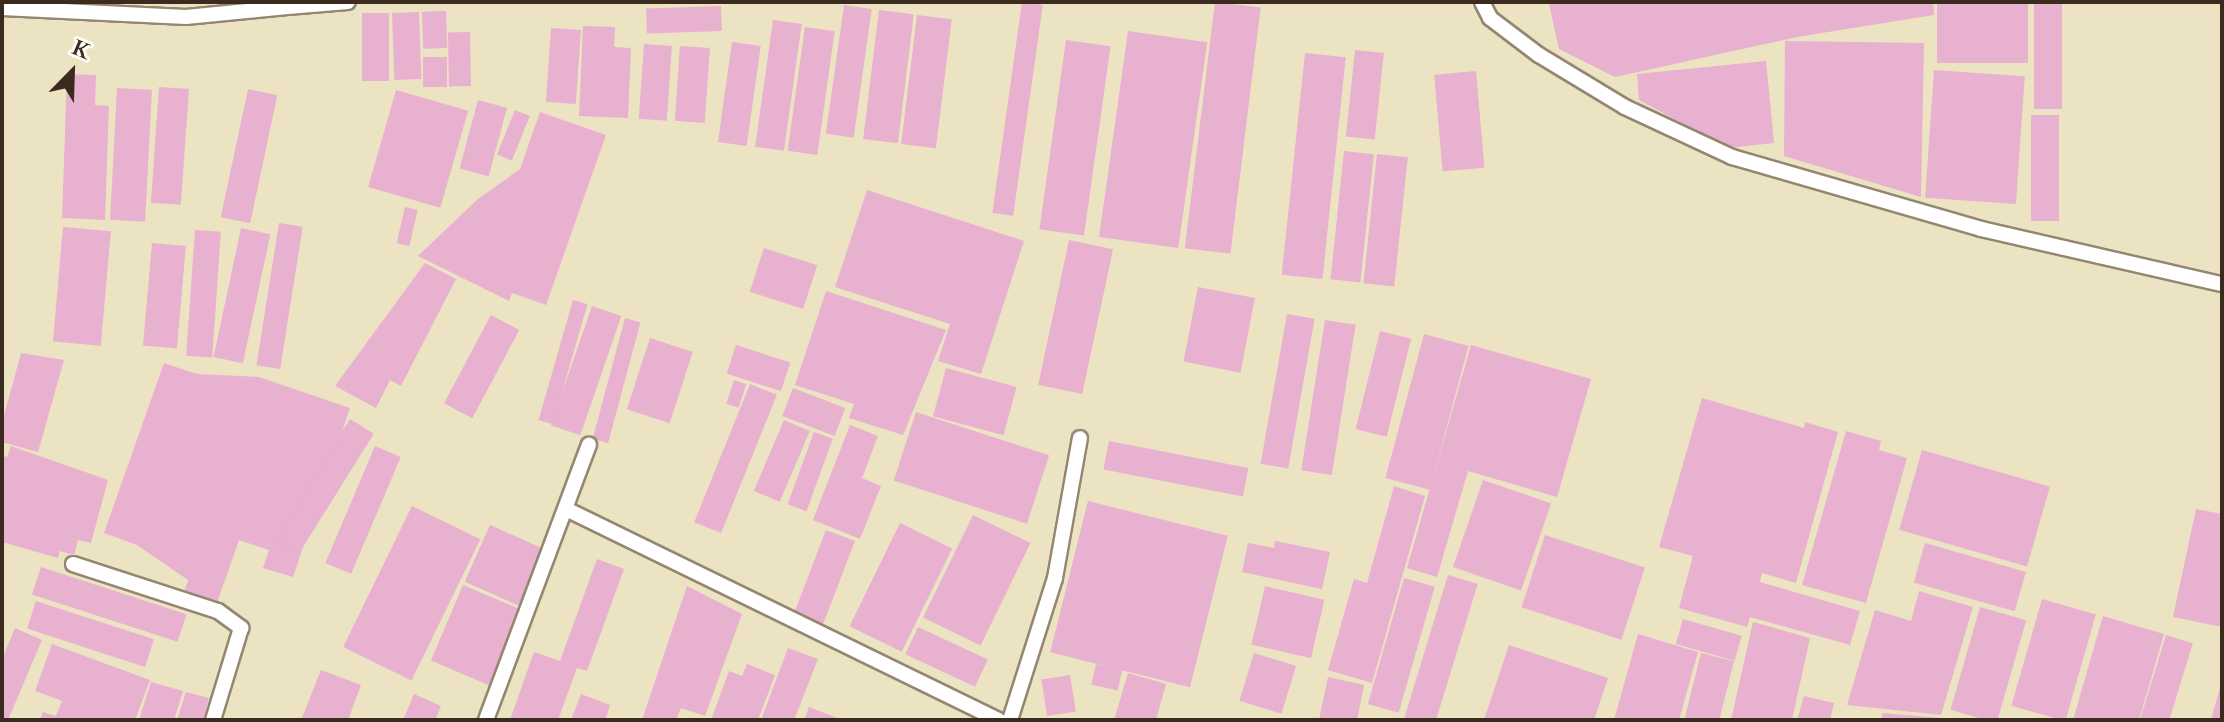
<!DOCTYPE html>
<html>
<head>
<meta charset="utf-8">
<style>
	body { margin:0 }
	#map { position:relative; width:2224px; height:722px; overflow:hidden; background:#ece3c3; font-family:Cardo,serif }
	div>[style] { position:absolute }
	.building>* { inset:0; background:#e7b1cf; transform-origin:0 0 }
	.roads { filter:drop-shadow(2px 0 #948670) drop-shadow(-2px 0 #948670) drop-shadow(0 2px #948670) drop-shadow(0 -2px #948670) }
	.street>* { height:14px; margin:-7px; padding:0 7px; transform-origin:7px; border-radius:7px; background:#fff }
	span { translate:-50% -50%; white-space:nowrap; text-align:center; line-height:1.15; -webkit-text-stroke:8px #fdfcf7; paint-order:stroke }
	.frame { position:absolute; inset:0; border:4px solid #3b2a1e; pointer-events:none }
	.north { position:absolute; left:32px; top:32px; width:80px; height:80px; -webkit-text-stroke:6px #fdfcf7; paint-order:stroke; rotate:23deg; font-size:22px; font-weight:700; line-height:32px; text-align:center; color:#3b2a1e }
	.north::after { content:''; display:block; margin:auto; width:28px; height:36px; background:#3b2a1e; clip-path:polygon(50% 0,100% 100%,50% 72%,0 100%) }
</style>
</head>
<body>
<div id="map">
	<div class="building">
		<i style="left:1022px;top:2px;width:21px;height:213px;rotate:8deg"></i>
		<i style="left:1215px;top:2px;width:46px;height:248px;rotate:7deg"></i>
		<i style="clip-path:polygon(1561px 2px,1933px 2px,1934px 15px,1797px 37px,1615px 77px,1559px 49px,1549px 4px)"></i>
		<i style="left:1937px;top:2px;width:91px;height:61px"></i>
		<i style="left:2034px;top:2px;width:28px;height:107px"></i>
		<i style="left:844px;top:5px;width:28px;height:130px;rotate:8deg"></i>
		<i style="left:721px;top:6px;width:25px;height:75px;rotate:88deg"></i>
		<i style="left:879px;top:10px;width:35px;height:130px;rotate:7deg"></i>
		<i style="left:446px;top:11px;width:37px;height:24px;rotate:88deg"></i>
		<i style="left:419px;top:12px;width:67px;height:27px;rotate:88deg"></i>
		<i style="left:362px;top:13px;width:27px;height:68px"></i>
		<i style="left:917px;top:15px;width:35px;height:130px;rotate:7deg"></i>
		<i style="left:773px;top:20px;width:29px;height:128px;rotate:8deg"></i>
		<i style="clip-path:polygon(583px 26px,615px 27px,614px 47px,631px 48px,628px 118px,579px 116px)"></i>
		<i style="left:805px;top:27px;width:30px;height:125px;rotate:8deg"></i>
		<i style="left:551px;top:28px;width:30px;height:74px;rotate:4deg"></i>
		<i style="left:1128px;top:31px;width:80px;height:208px;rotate:8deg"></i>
		<i style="left:470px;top:32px;width:54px;height:22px;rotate:89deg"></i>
		<i style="left:1066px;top:40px;width:45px;height:191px;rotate:8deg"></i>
		<i style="clip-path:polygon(1785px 41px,1924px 43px,1921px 197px,1784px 156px)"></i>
		<i style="left:732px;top:42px;width:29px;height:101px;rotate:8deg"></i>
		<i style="left:644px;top:44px;width:28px;height:75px;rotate:4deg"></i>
		<i style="left:680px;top:46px;width:30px;height:75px;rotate:4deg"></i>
		<i style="left:1355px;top:50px;width:29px;height:87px;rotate:6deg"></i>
		<i style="left:1305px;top:53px;width:41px;height:223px;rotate:6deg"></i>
		<i style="left:423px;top:57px;width:24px;height:30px"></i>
		<i style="clip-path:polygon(1766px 61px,1774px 143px,1728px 148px,1639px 100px,1637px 74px)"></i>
		<i style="left:1934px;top:70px;width:91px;height:128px;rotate:4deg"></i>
		<i style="left:1476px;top:71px;width:97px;height:42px;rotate:85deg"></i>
		<i style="clip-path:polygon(67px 74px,96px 75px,95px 105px,109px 106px,105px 220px,62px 218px)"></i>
		<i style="left:159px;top:87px;width:30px;height:116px;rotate:4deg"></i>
		<i style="left:117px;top:88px;width:35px;height:132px;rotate:3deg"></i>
		<i style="left:248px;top:89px;width:30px;height:131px;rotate:12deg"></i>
		<i style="left:396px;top:90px;width:75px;height:101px;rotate:16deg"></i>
		<i style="left:478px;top:100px;width:30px;height:71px;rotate:15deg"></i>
		<i style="left:515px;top:110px;width:16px;height:48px;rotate:22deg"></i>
		<i style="clip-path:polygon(540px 112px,606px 135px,546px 305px,512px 293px,509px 301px,418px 256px,478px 199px,520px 169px)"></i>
		<i style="left:2031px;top:115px;width:28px;height:106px"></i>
		<i style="left:1344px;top:151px;width:30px;height:129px;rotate:6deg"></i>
		<i style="left:1377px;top:154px;width:31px;height:130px;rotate:6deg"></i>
		<i style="clip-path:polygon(867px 190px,1024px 241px,981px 374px,938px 361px,950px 324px,835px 287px)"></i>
		<i style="left:405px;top:207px;width:13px;height:37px;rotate:13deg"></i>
		<i style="left:279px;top:223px;width:24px;height:144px;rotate:9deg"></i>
		<i style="left:63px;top:227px;width:48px;height:115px;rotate:5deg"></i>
		<i style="left:241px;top:228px;width:30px;height:132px;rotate:12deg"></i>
		<i style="left:195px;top:230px;width:26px;height:126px;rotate:4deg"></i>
		<i style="left:1069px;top:240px;width:45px;height:148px;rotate:12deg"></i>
		<i style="left:152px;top:243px;width:34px;height:103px;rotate:5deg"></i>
		<i style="left:764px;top:248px;width:56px;height:46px;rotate:18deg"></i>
		<i style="clip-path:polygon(425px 263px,456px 279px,401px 386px,390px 380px,376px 408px,335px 386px)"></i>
		<i style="left:1198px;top:287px;width:58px;height:76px;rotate:11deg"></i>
		<i style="clip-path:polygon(826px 291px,946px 330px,903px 435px,849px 418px,854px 404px,795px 385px)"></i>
		<i style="left:573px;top:300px;width:15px;height:125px;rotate:16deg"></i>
		<i style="left:592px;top:306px;width:31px;height:126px;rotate:19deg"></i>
		<i style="left:1287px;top:314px;width:28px;height:152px;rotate:10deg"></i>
		<i style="left:491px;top:315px;width:32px;height:100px;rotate:28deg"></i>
		<i style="left:625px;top:318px;width:16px;height:125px;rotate:15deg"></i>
		<i style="left:1325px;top:320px;width:31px;height:152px;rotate:9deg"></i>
		<i style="left:1380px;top:331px;width:32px;height:101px;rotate:14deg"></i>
		<i style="left:1424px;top:334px;width:46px;height:149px;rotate:15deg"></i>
		<i style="left:650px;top:338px;width:45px;height:75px;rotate:18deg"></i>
		<i style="left:736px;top:345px;width:57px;height:30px;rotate:18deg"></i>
		<i style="clip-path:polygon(1471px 345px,1591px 379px,1557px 497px,1468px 471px,1437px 577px,1407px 568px)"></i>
		<i style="clip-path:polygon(21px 353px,64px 360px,38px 452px,2px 442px,2px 423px)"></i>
		<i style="clip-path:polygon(164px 363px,197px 374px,259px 377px,350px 408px,293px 577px,263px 568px,269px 550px,239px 540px,217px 603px,184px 592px,188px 580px,137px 545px,104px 533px)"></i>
		<i style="left:946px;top:368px;width:73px;height:50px;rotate:15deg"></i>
		<i style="left:734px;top:380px;width:13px;height:25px;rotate:18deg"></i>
		<i style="left:750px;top:384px;width:29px;height:149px;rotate:22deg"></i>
		<i style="left:793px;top:388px;width:56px;height:30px;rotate:21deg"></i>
		<i style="clip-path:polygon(1702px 398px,1804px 428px,1805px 422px,1838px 432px,1796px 583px,1762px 573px,1760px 582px,1860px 611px,1850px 645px,1750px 617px,1747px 627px,1679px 608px,1693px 556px,1659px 547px)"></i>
		<i style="left:916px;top:412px;width:140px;height:72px;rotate:18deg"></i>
		<i style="left:350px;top:419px;width:28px;height:140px;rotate:32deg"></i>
		<i style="left:784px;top:420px;width:28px;height:77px;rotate:23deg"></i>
		<i style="clip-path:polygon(850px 425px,878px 436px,862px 478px,881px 486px,860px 539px,813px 520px)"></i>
		<i style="clip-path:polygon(1846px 431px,1881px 441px,1879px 450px,1907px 458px,1866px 603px,1802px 585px)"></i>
		<i style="left:814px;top:432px;width:20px;height:77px;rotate:20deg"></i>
		<i style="left:1109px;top:441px;width:142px;height:29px;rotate:11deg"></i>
		<i style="clip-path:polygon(11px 446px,108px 480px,91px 543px,78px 540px,74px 555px,60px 551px,58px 558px,2px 542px,2px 456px,7px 457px)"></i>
		<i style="left:375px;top:446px;width:28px;height:127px;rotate:23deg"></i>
		<i style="left:1922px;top:450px;width:133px;height:83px;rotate:16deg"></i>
		<i style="left:1483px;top:480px;width:72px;height:92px;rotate:19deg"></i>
		<i style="clip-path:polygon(1394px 486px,1425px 496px,1372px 683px,1328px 670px,1354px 579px,1367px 583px)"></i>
		<i style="left:1088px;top:501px;width:144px;height:156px;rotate:14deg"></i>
		<i style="left:412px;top:506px;width:76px;height:157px;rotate:26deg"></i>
		<i style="clip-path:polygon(2196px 509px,2222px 514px,2222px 627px,2173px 617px)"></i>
		<i style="left:973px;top:515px;width:64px;height:114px;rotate:26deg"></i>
		<i style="left:900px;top:523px;width:58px;height:115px;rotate:26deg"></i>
		<i style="left:490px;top:525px;width:61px;height:62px;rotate:24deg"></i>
		<i style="left:826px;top:530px;width:31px;height:89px;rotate:21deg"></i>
		<i style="left:1545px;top:535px;width:105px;height:76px;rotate:18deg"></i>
		<i style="clip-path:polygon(1275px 541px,1330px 552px,1322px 589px,1242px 572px,1248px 543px,1274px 548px)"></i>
		<i style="left:1925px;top:543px;width:105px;height:41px;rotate:16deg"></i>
		<i style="clip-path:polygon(597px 559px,624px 569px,587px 671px,577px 668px,558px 720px,510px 720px,534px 652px,560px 661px)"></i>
		<i style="left:41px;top:567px;width:153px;height:29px;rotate:18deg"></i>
		<i style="left:1448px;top:575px;width:31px;height:151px;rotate:17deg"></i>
		<i style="left:1404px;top:578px;width:32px;height:131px;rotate:16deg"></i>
		<i style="left:463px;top:585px;width:65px;height:82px;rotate:23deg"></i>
		<i style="clip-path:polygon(687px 586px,742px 614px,705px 716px,681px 708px,676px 720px,642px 720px)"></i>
		<i style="left:1265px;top:586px;width:61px;height:60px;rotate:13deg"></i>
		<i style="clip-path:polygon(1919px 591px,1973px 607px,1941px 715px,1847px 705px,1875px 610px,1911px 621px)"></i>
		<i style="left:2042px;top:599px;width:56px;height:111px;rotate:16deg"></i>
		<i style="left:36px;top:601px;width:124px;height:29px;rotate:18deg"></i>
		<i style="left:1980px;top:607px;width:48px;height:107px;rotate:16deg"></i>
		<i style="clip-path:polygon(2103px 616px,2164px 634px,2139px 720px,2073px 720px)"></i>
		<i style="left:1683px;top:619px;width:61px;height:26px;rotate:16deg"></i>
		<i style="clip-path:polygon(1753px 622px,1810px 638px,1792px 720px,1731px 720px)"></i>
		<i style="left:918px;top:627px;width:77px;height:30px;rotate:25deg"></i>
		<i style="clip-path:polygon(15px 628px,42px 640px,8px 720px,2px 720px,2px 659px)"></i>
		<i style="clip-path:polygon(1638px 634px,1698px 652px,1679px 720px,1614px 720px)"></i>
		<i style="left:2166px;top:635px;width:28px;height:89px;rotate:17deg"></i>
		<i style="clip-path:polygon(52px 644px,150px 680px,135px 720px,40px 720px,43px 712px,56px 716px,62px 701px,35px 691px)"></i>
		<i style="clip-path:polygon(1509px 645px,1608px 678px,1594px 720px,1484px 720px)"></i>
		<i style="clip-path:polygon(788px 648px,818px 659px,794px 720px,761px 720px)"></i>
		<i style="left:1254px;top:653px;width:44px;height:50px;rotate:17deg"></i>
		<i style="left:1701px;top:653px;width:34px;height:69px;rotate:14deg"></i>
		<i style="clip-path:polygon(747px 664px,775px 675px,758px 720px,711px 720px,729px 671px,742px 676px)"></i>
		<i style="left:1096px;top:664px;width:27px;height:21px;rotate:13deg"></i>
		<i style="clip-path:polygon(321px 670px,361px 685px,348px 720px,301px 720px)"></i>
		<i style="clip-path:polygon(1128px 673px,1166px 684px,1156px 720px,1114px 720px)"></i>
		<i style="left:1070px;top:675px;width:37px;height:29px;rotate:81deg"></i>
		<i style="clip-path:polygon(1328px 677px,1364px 685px,1357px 720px,1319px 720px)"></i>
		<i style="clip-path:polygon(151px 682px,183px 691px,174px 720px,139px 720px)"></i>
		<i style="clip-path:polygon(2221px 684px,2222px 720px,2211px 720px)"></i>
		<i style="clip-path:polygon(186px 692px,209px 698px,203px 720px,177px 720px)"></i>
		<i style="clip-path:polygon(414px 694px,441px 706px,435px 720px,403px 720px)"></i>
		<i style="clip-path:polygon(581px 694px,610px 705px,605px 720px,571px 720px)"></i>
		<i style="clip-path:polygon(1804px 696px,1834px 703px,1830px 720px,1797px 720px)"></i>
		<i style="clip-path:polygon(809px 707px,842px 720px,804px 720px)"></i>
		<i style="clip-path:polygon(1883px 713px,1942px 718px,1942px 720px,1881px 720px)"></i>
	</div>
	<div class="roads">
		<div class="street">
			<i style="left:288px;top:2px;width:5px;rotate:90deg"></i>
			<i style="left:288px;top:7px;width:60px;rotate:-4.8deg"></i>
			<i style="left:1482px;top:2px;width:18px;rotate:63deg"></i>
			<i style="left:1490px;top:18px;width:61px;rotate:37.1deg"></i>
			<i style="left:1539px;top:55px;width:100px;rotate:31.2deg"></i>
			<i style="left:1625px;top:107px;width:118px;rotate:25deg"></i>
			<i style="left:1732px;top:157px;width:259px;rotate:16.1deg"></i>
			<i style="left:1981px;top:229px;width:247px;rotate:12.9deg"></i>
			<i style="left:2px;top:8px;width:184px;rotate:2.8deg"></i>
			<i style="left:186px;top:17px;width:102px;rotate:-5.6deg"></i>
			<i style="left:568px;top:510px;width:479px;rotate:26deg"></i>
			<i style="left:73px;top:564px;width:152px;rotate:18deg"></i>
			<i style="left:218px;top:611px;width:29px;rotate:36deg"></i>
			<i style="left:241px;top:628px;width:96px;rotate:106.9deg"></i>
			<i style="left:486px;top:720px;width:294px;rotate:-69.5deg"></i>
			<i style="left:1010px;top:720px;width:149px;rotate:-72.4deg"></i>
			<i style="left:1055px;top:578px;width:142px;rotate:-79.9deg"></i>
		</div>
	</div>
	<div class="frame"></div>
	<div class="north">K</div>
</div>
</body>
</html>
